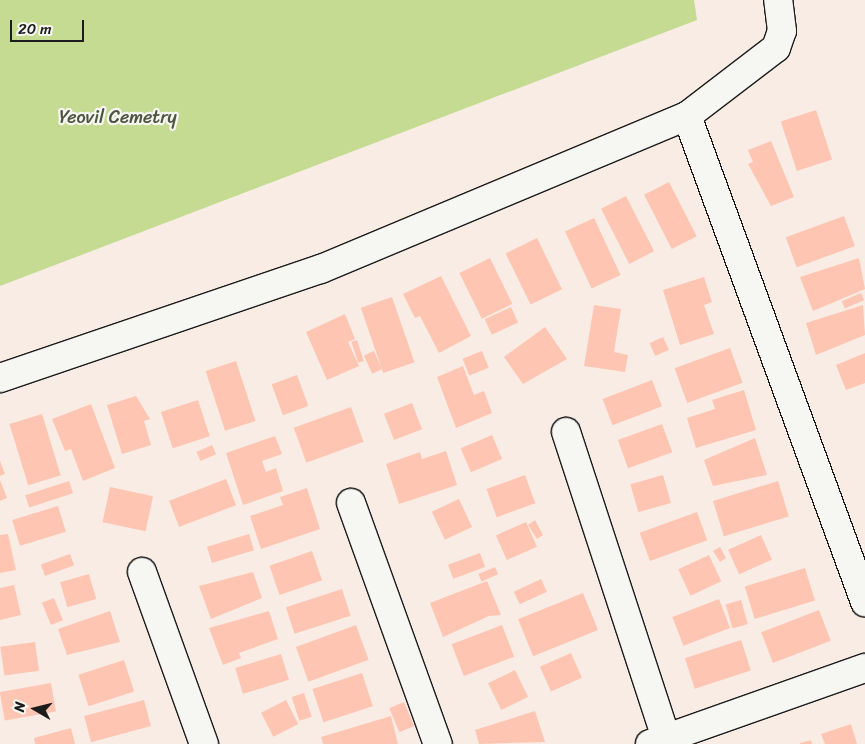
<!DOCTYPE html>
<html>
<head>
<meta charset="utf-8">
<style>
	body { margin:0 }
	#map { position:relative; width:865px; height:744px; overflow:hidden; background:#f8ece5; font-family:Sriracha,sans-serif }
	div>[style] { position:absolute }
	.green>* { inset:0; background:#c4db91 }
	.building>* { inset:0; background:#fec6b2; transform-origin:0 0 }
	.roads { filter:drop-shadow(1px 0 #1c1c1c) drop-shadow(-1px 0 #1c1c1c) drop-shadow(0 1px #1c1c1c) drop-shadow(0 -1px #1c1c1c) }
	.street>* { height:28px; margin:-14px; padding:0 14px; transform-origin:14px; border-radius:14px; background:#f6f6f2 }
	.secondary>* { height:28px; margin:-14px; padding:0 14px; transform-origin:14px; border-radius:14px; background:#f6f6f2 }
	span { translate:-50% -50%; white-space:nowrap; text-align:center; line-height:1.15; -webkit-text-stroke:4.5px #f6f6f2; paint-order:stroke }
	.park-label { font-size:18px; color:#4e553f }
	.north { position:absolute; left:10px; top:684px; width:50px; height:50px; -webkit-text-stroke:4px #f6f6f2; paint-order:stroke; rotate:278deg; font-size:14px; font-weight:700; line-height:20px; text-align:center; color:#1c1c1c }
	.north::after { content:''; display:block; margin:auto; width:18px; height:22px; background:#1c1c1c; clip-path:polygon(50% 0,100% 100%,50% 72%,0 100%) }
	.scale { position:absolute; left:10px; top:20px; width:74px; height:22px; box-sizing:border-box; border:2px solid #1c1c1c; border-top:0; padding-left:6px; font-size:15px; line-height:18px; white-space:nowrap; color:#1c1c1c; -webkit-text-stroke:4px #f6f6f2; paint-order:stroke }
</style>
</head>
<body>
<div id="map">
	<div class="green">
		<i style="clip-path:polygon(0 0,694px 0,697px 20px,0 286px)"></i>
	</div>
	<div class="building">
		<i style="left:816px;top:110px;width:52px;height:37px;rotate:72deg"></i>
		<i style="clip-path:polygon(771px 141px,794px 197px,771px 206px,748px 164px,753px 162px,748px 150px)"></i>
		<i style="left:669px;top:182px;width:61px;height:28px;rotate:63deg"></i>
		<i style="left:626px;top:196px;width:62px;height:28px;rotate:63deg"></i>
		<i style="left:844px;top:216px;width:32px;height:62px;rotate:70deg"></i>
		<i style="left:594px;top:218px;width:63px;height:32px;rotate:65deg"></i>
		<i style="left:537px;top:238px;width:57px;height:35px;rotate:64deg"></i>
		<i style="left:490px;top:258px;width:51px;height:34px;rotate:64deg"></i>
		<i style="clip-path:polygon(859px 258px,865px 289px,813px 311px,800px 277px)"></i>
		<i style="clip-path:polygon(441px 276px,471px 336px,439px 353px,420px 316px,415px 318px,403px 294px)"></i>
		<i style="clip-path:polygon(704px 277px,712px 302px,704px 305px,714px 334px,680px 345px,663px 290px)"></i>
		<i style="left:861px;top:293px;width:8px;height:21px;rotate:67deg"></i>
		<i style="left:392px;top:297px;width:69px;height:33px;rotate:71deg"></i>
		<i style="clip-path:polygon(594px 305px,621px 309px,614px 352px,628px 355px,625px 372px,584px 366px)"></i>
		<i style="clip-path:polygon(863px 305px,865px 335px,816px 355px,806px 323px)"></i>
		<i style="left:511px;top:307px;width:17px;height:29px;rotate:65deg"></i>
		<i style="clip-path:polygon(345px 314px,355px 339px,348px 342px,359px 366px,327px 380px,306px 332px)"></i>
		<i style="clip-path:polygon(545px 327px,567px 359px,523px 384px,504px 357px)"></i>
		<i style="left:663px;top:337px;width:14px;height:15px;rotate:65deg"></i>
		<i style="left:357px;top:340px;width:22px;height:6px;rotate:72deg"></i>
		<i style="left:730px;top:348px;width:37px;height:59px;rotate:70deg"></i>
		<i style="left:374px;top:351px;width:20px;height:11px;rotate:66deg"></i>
		<i style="left:482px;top:351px;width:18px;height:21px;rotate:68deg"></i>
		<i style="clip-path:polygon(865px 353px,865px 383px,846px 390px,836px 365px)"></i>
		<i style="left:236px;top:361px;width:63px;height:32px;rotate:72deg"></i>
		<i style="clip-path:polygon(463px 366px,474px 395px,484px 391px,492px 413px,456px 428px,437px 377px)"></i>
		<i style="left:297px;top:375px;width:33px;height:27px;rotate:70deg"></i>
		<i style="left:652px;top:380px;width:28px;height:53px;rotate:69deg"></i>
		<i style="clip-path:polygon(744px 390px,756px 430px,696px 448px,687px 418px,715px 409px,712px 400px)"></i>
		<i style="clip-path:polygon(136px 396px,150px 419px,144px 421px,151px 445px,122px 454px,107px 405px)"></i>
		<i style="left:198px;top:400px;width:38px;height:39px;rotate:72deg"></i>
		<i style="left:412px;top:403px;width:28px;height:30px;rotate:69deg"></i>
		<i style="clip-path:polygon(91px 404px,115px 468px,83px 481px,71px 449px,65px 451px,52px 419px)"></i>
		<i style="left:351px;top:407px;width:37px;height:61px;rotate:70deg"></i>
		<i style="left:42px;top:414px;width:64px;height:34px;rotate:73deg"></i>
		<i style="left:662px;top:424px;width:30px;height:47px;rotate:70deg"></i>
		<i style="left:492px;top:435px;width:26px;height:34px;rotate:67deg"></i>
		<i style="clip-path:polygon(275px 436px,282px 454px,262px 461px,266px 472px,276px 468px,283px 491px,243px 505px,226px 453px)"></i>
		<i style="clip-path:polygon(755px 438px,767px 475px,713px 486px,704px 460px)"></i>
		<i style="left:212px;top:445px;width:10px;height:17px;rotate:66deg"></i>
		<i style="clip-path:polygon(446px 451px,457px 485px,399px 504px,386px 464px,420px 452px,422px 459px)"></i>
		<i style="clip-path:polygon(0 461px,5px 474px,0 476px)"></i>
		<i style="left:525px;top:475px;width:30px;height:41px;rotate:70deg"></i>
		<i style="left:663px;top:475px;width:29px;height:34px;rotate:74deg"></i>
		<i style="left:226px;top:479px;width:28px;height:61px;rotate:69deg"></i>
		<i style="clip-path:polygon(0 480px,7px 498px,0 501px)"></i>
		<i style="left:69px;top:481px;width:13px;height:46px;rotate:72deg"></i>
		<i style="left:778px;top:481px;width:37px;height:68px;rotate:73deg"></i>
		<i style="left:110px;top:487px;width:44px;height:36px;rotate:12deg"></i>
		<i style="clip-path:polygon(307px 488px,320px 529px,261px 549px,250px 516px,283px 505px,280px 497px)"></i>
		<i style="left:459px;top:499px;width:31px;height:30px;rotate:65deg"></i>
		<i style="left:58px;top:506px;width:27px;height:48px;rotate:73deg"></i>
		<i style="left:697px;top:512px;width:30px;height:61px;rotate:70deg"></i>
		<i style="clip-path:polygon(535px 520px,543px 535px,537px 539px,528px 525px)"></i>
		<i style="left:526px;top:522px;width:27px;height:33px;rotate:66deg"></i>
		<i style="clip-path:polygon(8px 534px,16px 570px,0 573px,0 535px)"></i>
		<i style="left:249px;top:534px;width:17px;height:44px;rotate:73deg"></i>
		<i style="left:761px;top:535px;width:27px;height:36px;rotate:66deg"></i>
		<i style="clip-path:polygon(720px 547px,726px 558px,720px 562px,713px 551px)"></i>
		<i style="left:312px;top:551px;width:31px;height:45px;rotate:71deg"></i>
		<i style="left:480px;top:553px;width:15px;height:34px;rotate:70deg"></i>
		<i style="left:70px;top:554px;width:12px;height:31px;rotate:70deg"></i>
		<i style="left:709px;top:555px;width:29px;height:34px;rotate:65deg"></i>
		<i style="left:495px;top:567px;width:8px;height:18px;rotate:67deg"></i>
		<i style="left:805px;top:568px;width:34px;height:63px;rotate:73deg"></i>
		<i style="clip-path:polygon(253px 572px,262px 598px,211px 619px,199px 586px)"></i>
		<i style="left:89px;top:574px;width:26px;height:30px;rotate:74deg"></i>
		<i style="left:541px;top:579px;width:14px;height:30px;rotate:65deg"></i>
		<i style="clip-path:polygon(487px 581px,501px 615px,489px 616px,443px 637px,430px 603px)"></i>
		<i style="clip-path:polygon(14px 585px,21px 615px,0 620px,0 588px)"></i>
		<i style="left:342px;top:589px;width:28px;height:59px;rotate:72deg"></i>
		<i style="left:583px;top:593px;width:40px;height:70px;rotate:68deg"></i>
		<i style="left:54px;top:598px;width:24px;height:13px;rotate:68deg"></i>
		<i style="left:719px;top:599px;width:31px;height:50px;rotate:69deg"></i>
		<i style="left:741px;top:600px;width:25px;height:16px;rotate:74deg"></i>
		<i style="left:819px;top:610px;width:33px;height:62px;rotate:69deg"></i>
		<i style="clip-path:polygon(110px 611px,120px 642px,67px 655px,58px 629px)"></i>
		<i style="clip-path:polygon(269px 611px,278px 639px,239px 653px,241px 658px,223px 665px,209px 628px)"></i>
		<i style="left:356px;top:625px;width:37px;height:64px;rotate:70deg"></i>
		<i style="left:502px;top:625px;width:34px;height:54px;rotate:69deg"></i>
		<i style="left:741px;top:640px;width:32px;height:59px;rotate:72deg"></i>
		<i style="left:35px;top:642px;width:29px;height:35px;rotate:82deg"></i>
		<i style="left:571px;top:653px;width:27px;height:34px;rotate:66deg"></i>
		<i style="left:281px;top:654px;width:27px;height:48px;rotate:73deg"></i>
		<i style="left:124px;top:660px;width:33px;height:48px;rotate:72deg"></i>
		<i style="left:515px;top:670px;width:30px;height:30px;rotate:64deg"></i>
		<i style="left:362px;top:673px;width:35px;height:52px;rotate:72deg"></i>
		<i style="left:51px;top:683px;width:29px;height:52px;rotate:80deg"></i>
		<i style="left:304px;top:693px;width:25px;height:13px;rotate:72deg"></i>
		<i style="left:144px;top:700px;width:27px;height:62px;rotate:75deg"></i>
		<i style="left:286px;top:700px;width:27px;height:28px;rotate:63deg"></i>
		<i style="left:404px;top:702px;width:26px;height:16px;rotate:67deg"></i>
		<i style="clip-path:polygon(535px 711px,545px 742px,479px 744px,475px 730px)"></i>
		<i style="clip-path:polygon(391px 716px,398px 744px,323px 744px,321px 737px)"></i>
		<i style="clip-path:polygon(851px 724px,857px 744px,825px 744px,821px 734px)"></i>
		<i style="clip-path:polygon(71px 728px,75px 744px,35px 744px,34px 738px)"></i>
		<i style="clip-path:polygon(811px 740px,812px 744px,800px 744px,800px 743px)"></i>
	</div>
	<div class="roads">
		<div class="street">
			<i style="left:687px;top:116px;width:518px;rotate:69.88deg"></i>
			<i style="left:566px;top:432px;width:322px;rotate:71.9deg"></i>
			<i style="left:351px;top:503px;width:256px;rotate:70.2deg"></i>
			<i style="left:142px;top:572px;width:183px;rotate:70.2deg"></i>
			<i style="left:650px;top:744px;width:228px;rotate:-19.5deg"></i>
		</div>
		<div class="secondary">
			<i style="left:0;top:378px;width:339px;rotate:-18.8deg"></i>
			<i style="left:321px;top:269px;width:397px;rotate:-22.7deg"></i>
			<i style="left:687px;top:116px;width:112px;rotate:-37.4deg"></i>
			<i style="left:776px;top:48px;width:18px;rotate:-71deg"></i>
			<i style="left:782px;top:31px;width:31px;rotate:-97deg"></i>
		</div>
	</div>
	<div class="park-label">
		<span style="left:118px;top:117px">Yeovil Cemetry</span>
	</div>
	<div class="north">N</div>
	<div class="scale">20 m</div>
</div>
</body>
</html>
